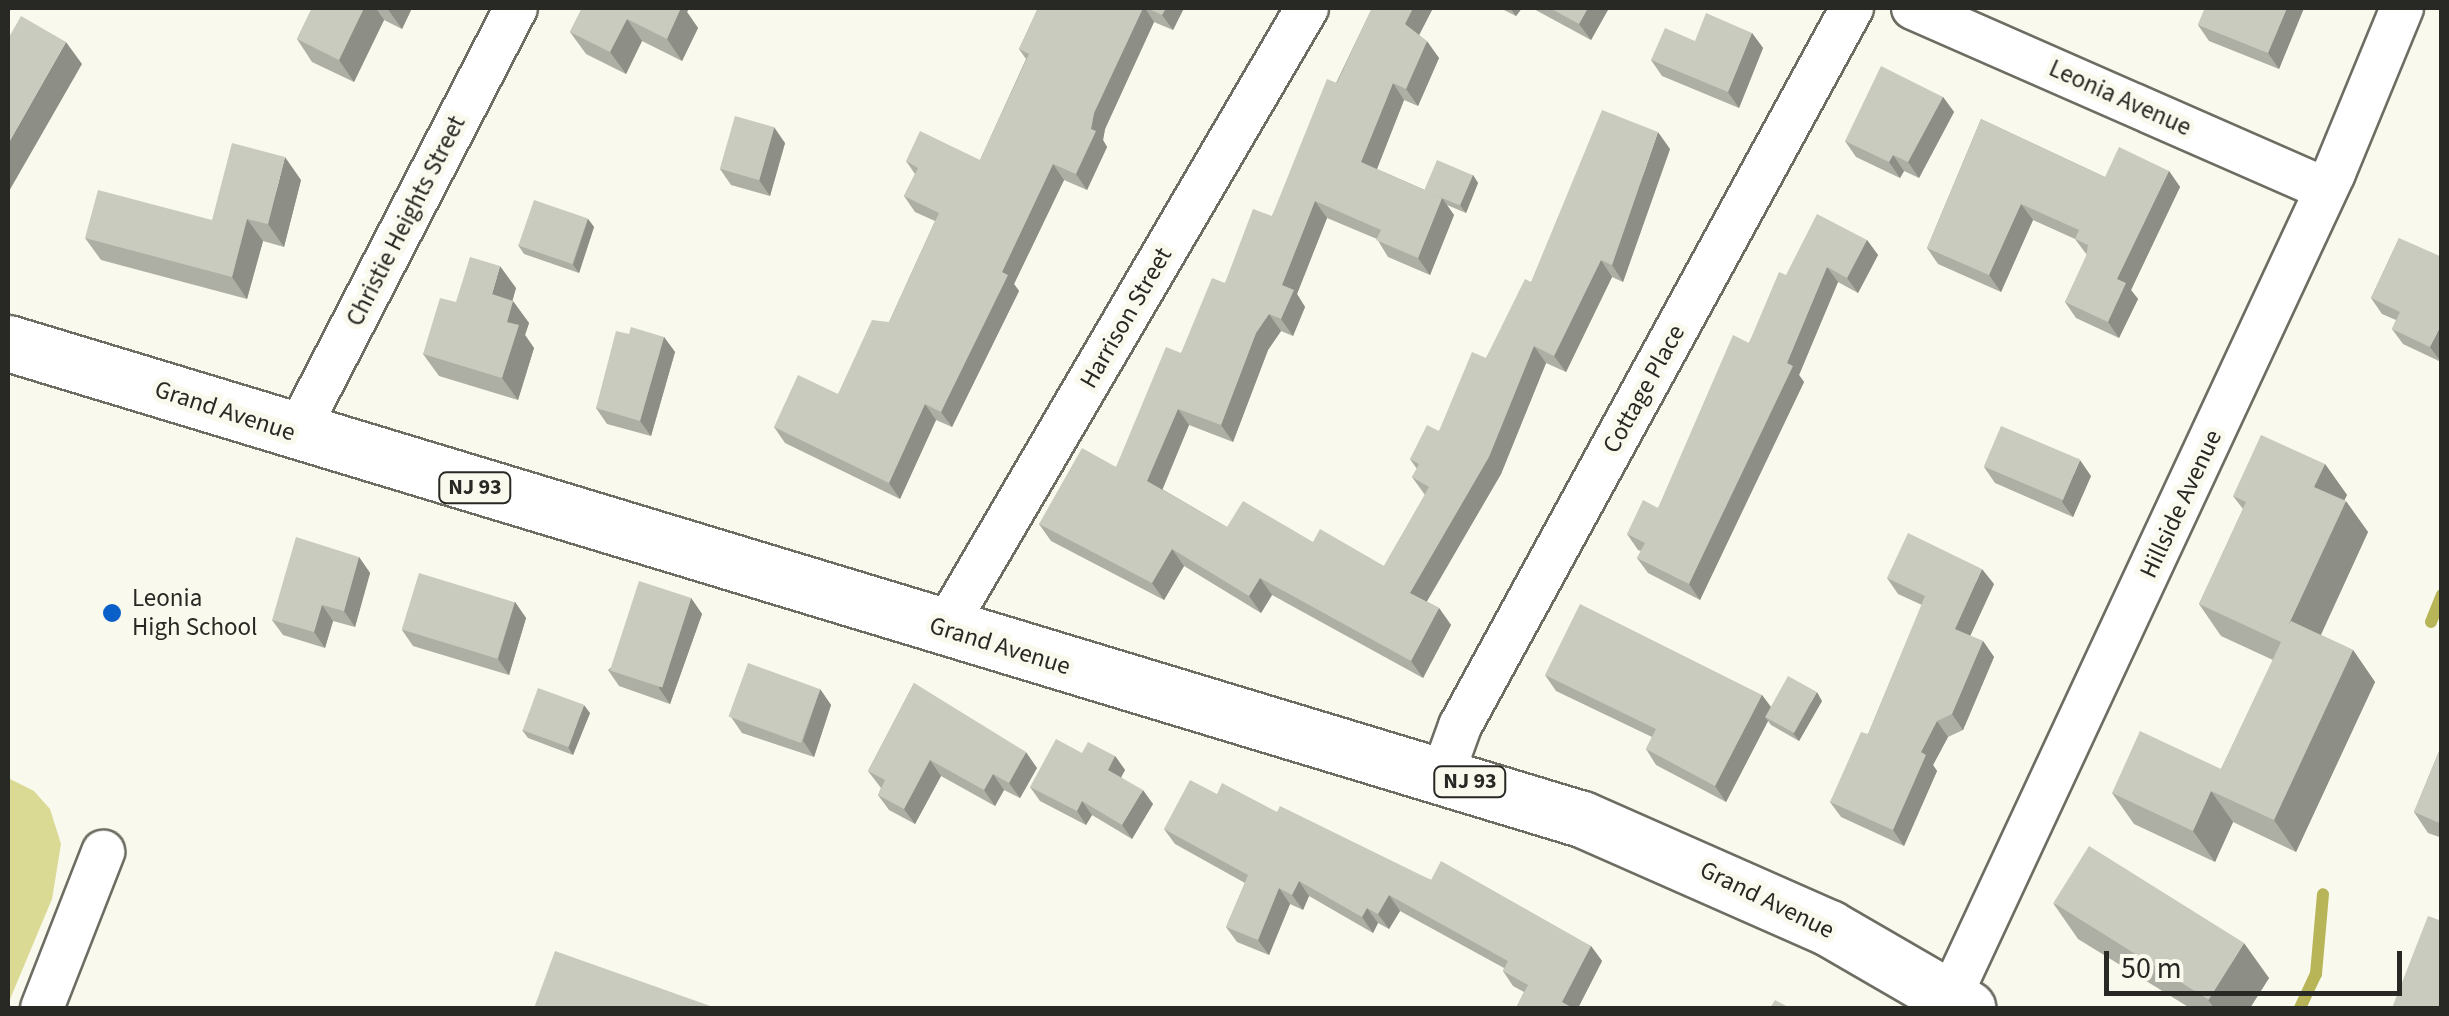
<!DOCTYPE html>
<html>
<head>
<meta charset="utf-8">
<style>
	body { margin:0 }
	#map { position:relative; width:2449px; height:1016px; overflow:hidden; background:#f9f9ed; font-family:"Source Sans 3",sans-serif }
	div>[style] { position:absolute }
	.green>* { inset:0; background:#dada95 }
	.stream>* { height:12px; margin:-6px; padding:0 6px; transform-origin:6px; border-radius:6px; background:#b7b557 }
	.roads { filter:drop-shadow(2px 0 #6d6d63) drop-shadow(-2px 0 #6d6d63) drop-shadow(0 2px #6d6d63) drop-shadow(0 -2px #6d6d63) }
	.street>* { height:42px; margin:-21px; padding:0 21px; transform-origin:21px; border-radius:21px; background:#fff }
	.primary>* { height:55px; margin:-27.5px; padding:0 27.5px; transform-origin:27.5px; border-radius:27.5px; background:#fff }
	.wall>* { inset:0; background:#aeafa4 }
	.shaded-wall>* { inset:0; background:#8d8e86 }
	.building>* { inset:0; background:#cacbbf; transform-origin:0 0 }
	.dots>* { width:28px; height:28px; translate:-50% -50%; box-sizing:border-box; border:5px solid #f9f9ed; border-radius:50% }
	span { translate:-50% -50%; white-space:nowrap; text-align:center; line-height:1.15; -webkit-text-stroke:10px #f9f9ed; paint-order:stroke }
	.shield-label span { padding:2px 8px; background:#f9f9ed; border:2px solid; border-radius:8px; -webkit-text-stroke-width:0 }
	.shield-label { font-size:22px; color:#282824; font-weight:700 }
	.street-label { font-size:25px; color:#282824 }
	.poi-label { font-size:25px; color:#282824 }
	.left { translate:0 -50%; text-align:left }
	.frame { position:absolute; inset:0; border:10px solid #282824; pointer-events:none }
	.scale { position:absolute; left:2104px; top:951px; width:298px; height:45px; box-sizing:border-box; border:5px solid #282824; border-top:0; padding-left:12px; font-size:30px; line-height:35px; white-space:nowrap; color:#282824; -webkit-text-stroke:8px #f9f9ed; paint-order:stroke }
</style>
</head>
<body>
<div id="map">
	<div class="green">
		<i style="clip-path:polygon(8px 778px,34px 791px,50px 809px,61px 844px,52px 899px,8px 1004px)"></i>
	</div>
	<div class="stream">
		<i style="left:2431px;top:622px;width:29px;rotate:-68deg"></i>
		<i style="left:2300px;top:1008px;width:38px;rotate:-65deg"></i>
		<i style="left:2316px;top:974px;width:80px;rotate:-85deg"></i>
	</div>
	<div class="roads">
		<div class="street">
			<i style="left:1913px;top:8px;width:451px;rotate:23.7deg"></i>
			<i style="left:296px;top:434px;width:479px;rotate:-62.7deg"></i>
			<i style="left:944px;top:629px;width:719px;rotate:-59.69deg"></i>
			<i style="left:1443px;top:773px;width:50px;rotate:-70.1deg"></i>
			<i style="left:1460px;top:726px;width:818px;rotate:-61.37deg"></i>
			<i style="left:1950px;top:997px;width:909px;rotate:-65.01deg"></i>
			<i style="left:2334px;top:173px;width:178px;rotate:-67.6deg"></i>
			<i style="left:42px;top:1008px;width:168px;rotate:-68.6deg"></i>
		</div>
		<div class="primary">
			<i style="left:8px;top:343px;width:1644px;rotate:16.83deg"></i>
			<i style="left:1582px;top:819px;width:270px;rotate:23.8deg"></i>
			<i style="left:1829px;top:928px;width:160px;rotate:30.1deg"></i>
		</div>
	</div>
	<div class="wall">
		<i style="clip-path:polygon(312px 8px,412px 8px,402px 29px,384px 20px,354px 82px,312px 62px,297px 39px)"></i>
		<i style="clip-path:polygon(582px 8px,689px 8px,687px 12px,698px 28px,682px 61px,642px 41px,626px 74px,586px 54px,570px 32px)"></i>
		<i style="clip-path:polygon(1038px 8px,1184px 8px,1173px 30px,1154px 22px,1105px 129px,1103px 140px,1107px 147px,1087px 190px,1064px 180px,1014px 284px,1019px 291px,952px 427px,936px 420px,900px 499px,785px 443px,774px 427px,838px 394px,889px 322px,935px 221px,915px 212px,904px 196px,915px 174px,906px 161px,980px 160px,1026px 59px,1019px 49px)"></i>
		<i style="clip-path:polygon(1372px 8px,1433px 8px,1419px 35px,1439px 58px,1418px 106px,1404px 100px,1377px 169px,1425px 190px,1473px 175px,1478px 183px,1466px 213px,1447px 205px,1454px 215px,1430px 275px,1388px 257px,1377px 239px,1327px 218px,1297px 294px,1305px 307px,1293px 336px,1281px 331px,1268px 350px,1233px 442px,1189px 425px,1162px 489px,1227px 527px,1313px 542px,1384px 566px,1425px 495px,1412px 477px,1417px 469px,1410px 459px,1439px 431px,1486px 358px,1531px 282px,1670px 149px,1623px 282px,1612px 277px,1566px 372px,1546px 363px,1501px 474px,1426px 601px,1439px 608px,1451px 625px,1423px 678px,1272px 595px,1261px 613px,1184px 566px,1164px 600px,1051px 541px,1039px 524px,1116px 467px,1181px 353px,1225px 283px,1272px 216px)"></i>
		<i style="clip-path:polygon(1500px 8px,1522px 8px,1516px 16px)"></i>
		<i style="clip-path:polygon(1532px 8px,1609px 8px,1591px 40px)"></i>
		<i style="clip-path:polygon(2205px 8px,2304px 8px,2279px 69px,2209px 41px,2198px 25px)"></i>
		<i style="clip-path:polygon(1752px 33px,1763px 48px,1739px 108px,1662px 76px,1651px 60px,1695px 41px)"></i>
		<i style="clip-path:polygon(1943px 97px,1954px 112px,1919px 178px,1904px 171px,1900px 178px,1856px 157px,1845px 141px)"></i>
		<i style="clip-path:polygon(1981px 119px,2105px 177px,2169px 171px,2180px 187px,2131px 290px,2138px 299px,2119px 338px,2076px 318px,2065px 302px,2087px 255px,2075px 239px,2033px 220px,2001px 292px,1938px 264px,1927px 248px)"></i>
		<i style="clip-path:polygon(785px 143px,770px 196px,731px 185px,720px 169px)"></i>
		<i style="clip-path:polygon(301px 180px,284px 247px,263px 241px,247px 299px,101px 260px,85px 238px,212px 220px)"></i>
		<i style="clip-path:polygon(588px 219px,594px 227px,579px 273px,524px 254px,518px 245px)"></i>
		<i style="clip-path:polygon(2399px 238px,2441px 362px,2403px 344px,2392px 329px,2396px 320px,2382px 314px,2371px 298px)"></i>
		<i style="clip-path:polygon(1867px 240px,1878px 255px,1858px 293px,1838px 282px,1799px 375px,1804px 382px,1700px 600px,1648px 573px,1637px 558px,1641px 551px,1638px 550px,1627px 534px,1658px 508px,1786px 275px)"></i>
		<i style="clip-path:polygon(516px 288px,512px 300px,529px 323px,525px 335px,534px 348px,518px 400px,439px 376px,423px 354px,456px 302px)"></i>
		<i style="clip-path:polygon(629px 334px,664px 337px,675px 352px,651px 436px,607px 424px,596px 408px)"></i>
		<i style="clip-path:polygon(2325px 464px,2347px 495px,2344px 500px,2368px 532px,2321px 635px,2353px 650px,2375px 682px,2296px 852px,2233px 822px,2215px 862px,2134px 824px,2112px 793px,2221px 769px,2273px 660px,2221px 636px,2199px 604px,2243px 509px,2233px 496px)"></i>
		<i style="clip-path:polygon(1984px 467px,2091px 476px,2073px 517px,1995px 483px)"></i>
		<i style="clip-path:polygon(359px 557px,370px 573px,355px 627px,333px 621px,325px 648px,283px 635px,272px 620px)"></i>
		<i style="clip-path:polygon(1887px 578px,1994px 584px,1970px 636px,1983px 641px,1994px 657px,1963px 730px,1948px 737px,1933px 765px,1937px 771px,1904px 846px,1841px 817px,1830px 802px,1868px 734px,1922px 605px,1898px 594px)"></i>
		<i style="clip-path:polygon(691px 598px,702px 614px,670px 704px,619px 686px,608px 670px)"></i>
		<i style="clip-path:polygon(515px 602px,526px 618px,509px 675px,413px 646px,402px 630px)"></i>
		<i style="clip-path:polygon(1545px 675px,1762px 695px,1771px 707px,1822px 701px,1799px 741px,1771px 725px,1768px 721px,1726px 802px,1656px 765px,1646px 749px,1652px 737px,1556px 691px)"></i>
		<i style="clip-path:polygon(914px 683px,1037px 768px,1020px 798px,1004px 790px,995px 806px,941px 776px,915px 824px,889px 810px,878px 795px,881px 788px,868px 771px)"></i>
		<i style="clip-path:polygon(820px 689px,831px 705px,814px 757px,742px 733px,731px 717px)"></i>
		<i style="clip-path:polygon(590px 713px,573px 755px,528px 738px,522px 730px)"></i>
		<i style="clip-path:polygon(2442px 744px,2442px 838px,2428px 833px,2414px 812px)"></i>
		<i style="clip-path:polygon(1082px 753px,1115px 756px,1125px 770px,1121px 777px,1153px 804px,1132px 839px,1092px 815px,1086px 825px,1040px 801px,1030px 787px)"></i>
		<i style="clip-path:polygon(1217px 794px,1277px 812px,1431px 880px,1591px 946px,1602px 961px,1578px 1008px,1516px 1008px,1524px 992px,1513px 986px,1503px 971px,1504px 968px,1400px 911px,1389px 929px,1378px 923px,1373px 933px,1309px 896px,1303px 910px,1290px 904px,1269px 955px,1237px 942px,1226px 927px,1245px 883px,1175px 844px,1164px 829px)"></i>
		<i style="clip-path:polygon(2053px 903px,2269px 978px,2250px 1008px,2190px 1008px,2078px 939px)"></i>
	</div>
	<div class="shaded-wall">
		<i style="clip-path:polygon(364px 8px,376px 8px,384px 20px,354px 82px,339px 60px)"></i>
		<i style="clip-path:polygon(387px 8px,412px 8px,402px 29px)"></i>
		<i style="clip-path:polygon(674px 8px,689px 8px,687px 12px,698px 28px,682px 61px,667px 39px)"></i>
		<i style="clip-path:polygon(1143px 8px,1145px 8px,1154px 22px,1105px 129px,1103px 140px,1107px 147px,1087px 190px,1076px 174px,1091px 129px,1094px 113px)"></i>
		<i style="clip-path:polygon(1166px 8px,1184px 8px,1173px 30px,1162px 15px)"></i>
		<i style="clip-path:polygon(1413px 8px,1433px 8px,1416px 41px,1405px 24px)"></i>
		<i style="clip-path:polygon(1510px 8px,1522px 8px,1516px 16px)"></i>
		<i style="clip-path:polygon(1588px 8px,1609px 8px,1591px 40px,1579px 24px)"></i>
		<i style="clip-path:polygon(2287px 8px,2304px 8px,2279px 69px,2268px 53px)"></i>
		<i style="clip-path:polygon(627px 19px,642px 41px,626px 74px,610px 52px)"></i>
		<i style="clip-path:polygon(1752px 33px,1763px 48px,1739px 108px,1728px 92px)"></i>
		<i style="clip-path:polygon(1427px 41px,1439px 58px,1418px 106px,1406px 89px)"></i>
		<i style="clip-path:polygon(66px 42px,82px 64px,8px 193px,8px 144px)"></i>
		<i style="clip-path:polygon(1393px 83px,1404px 100px,1373px 179px,1361px 162px)"></i>
		<i style="clip-path:polygon(1943px 97px,1954px 112px,1919px 178px,1908px 162px)"></i>
		<i style="clip-path:polygon(774px 127px,785px 143px,770px 196px,759px 180px)"></i>
		<i style="clip-path:polygon(1658px 132px,1670px 149px,1623px 282px,1612px 265px)"></i>
		<i style="clip-path:polygon(1893px 155px,1904px 171px,1900px 178px,1889px 162px)"></i>
		<i style="clip-path:polygon(285px 157px,301px 180px,284px 247px,268px 224px)"></i>
		<i style="clip-path:polygon(1053px 164px,1064px 180px,1014px 284px,1019px 291px,952px 427px,941px 412px,1002px 272px)"></i>
		<i style="clip-path:polygon(2169px 171px,2180px 187px,2131px 290px,2138px 299px,2119px 338px,2108px 322px,2117px 279px)"></i>
		<i style="clip-path:polygon(1473px 175px,1478px 183px,1466px 213px,1460px 205px)"></i>
		<i style="clip-path:polygon(1442px 198px,1454px 215px,1430px 275px,1418px 258px)"></i>
		<i style="clip-path:polygon(1315px 201px,1327px 218px,1297px 294px,1305px 307px,1293px 336px,1281px 319px,1282px 285px)"></i>
		<i style="clip-path:polygon(2021px 204px,2033px 220px,2001px 292px,1989px 275px)"></i>
		<i style="clip-path:polygon(247px 219px,263px 241px,247px 299px,232px 277px)"></i>
		<i style="clip-path:polygon(588px 219px,594px 227px,579px 273px,573px 265px)"></i>
		<i style="clip-path:polygon(1867px 240px,1878px 255px,1858px 293px,1847px 278px)"></i>
		<i style="clip-path:polygon(1601px 260px,1612px 277px,1566px 372px,1554px 356px)"></i>
		<i style="clip-path:polygon(500px 266px,516px 288px,508px 317px,492px 294px)"></i>
		<i style="clip-path:polygon(1827px 267px,1838px 282px,1799px 375px,1804px 382px,1700px 600px,1689px 584px,1787px 363px)"></i>
		<i style="clip-path:polygon(513px 301px,529px 323px,525px 335px,534px 348px,518px 400px,502px 378px,507px 322px)"></i>
		<i style="clip-path:polygon(1269px 314px,1281px 331px,1268px 350px,1233px 442px,1221px 425px,1256px 333px)"></i>
		<i style="clip-path:polygon(2442px 323px,2441px 362px,2430px 347px)"></i>
		<i style="clip-path:polygon(664px 337px,675px 352px,651px 436px,640px 421px)"></i>
		<i style="clip-path:polygon(1534px 346px,1546px 363px,1501px 474px,1422px 610px,1410px 593px)"></i>
		<i style="clip-path:polygon(925px 404px,936px 420px,900px 499px,889px 483px)"></i>
		<i style="clip-path:polygon(1178px 409px,1189px 425px,1159px 498px,1147px 481px)"></i>
		<i style="clip-path:polygon(2080px 460px,2091px 476px,2073px 517px,2062px 502px)"></i>
		<i style="clip-path:polygon(2325px 464px,2347px 495px,2336px 518px,2314px 487px)"></i>
		<i style="clip-path:polygon(2346px 501px,2368px 532px,2310px 658px,2288px 626px)"></i>
		<i style="clip-path:polygon(1172px 549px,1184px 566px,1164px 600px,1152px 583px)"></i>
		<i style="clip-path:polygon(359px 557px,370px 573px,355px 627px,344px 611px)"></i>
		<i style="clip-path:polygon(1982px 569px,1994px 584px,1966px 645px,1955px 629px)"></i>
		<i style="clip-path:polygon(1260px 578px,1272px 595px,1261px 613px,1249px 596px)"></i>
		<i style="clip-path:polygon(691px 598px,702px 614px,670px 704px,659px 688px)"></i>
		<i style="clip-path:polygon(515px 602px,526px 618px,509px 675px,498px 659px)"></i>
		<i style="clip-path:polygon(322px 605px,333px 621px,325px 648px,314px 632px)"></i>
		<i style="clip-path:polygon(1439px 608px,1451px 625px,1423px 678px,1411px 661px)"></i>
		<i style="clip-path:polygon(1983px 641px,1994px 657px,1963px 730px,1952px 714px)"></i>
		<i style="clip-path:polygon(2353px 650px,2375px 682px,2296px 852px,2274px 820px)"></i>
		<i style="clip-path:polygon(820px 689px,831px 705px,814px 757px,803px 741px)"></i>
		<i style="clip-path:polygon(1817px 692px,1822px 701px,1799px 741px,1793px 733px)"></i>
		<i style="clip-path:polygon(1762px 695px,1773px 710px,1765px 717px,1768px 721px,1726px 802px,1715px 786px)"></i>
		<i style="clip-path:polygon(584px 705px,590px 713px,573px 755px,568px 747px)"></i>
		<i style="clip-path:polygon(1937px 721px,1948px 737px,1933px 765px,1937px 771px,1904px 846px,1893px 830px,1921px 752px)"></i>
		<i style="clip-path:polygon(1026px 752px,1037px 768px,1020px 798px,1009px 783px)"></i>
		<i style="clip-path:polygon(1115px 756px,1125px 770px,1118px 783px,1108px 770px)"></i>
		<i style="clip-path:polygon(930px 760px,941px 776px,915px 824px,904px 809px)"></i>
		<i style="clip-path:polygon(993px 774px,1004px 790px,995px 806px,984px 790px)"></i>
		<i style="clip-path:polygon(1143px 790px,1153px 804px,1132px 839px,1122px 825px)"></i>
		<i style="clip-path:polygon(2211px 791px,2233px 822px,2215px 862px,2193px 831px)"></i>
		<i style="clip-path:polygon(1082px 801px,1092px 815px,1086px 825px,1077px 811px)"></i>
		<i style="clip-path:polygon(1299px 881px,1309px 896px,1303px 910px,1292px 895px)"></i>
		<i style="clip-path:polygon(1279px 888px,1290px 904px,1269px 955px,1258px 940px)"></i>
		<i style="clip-path:polygon(1389px 895px,1400px 911px,1389px 929px,1378px 914px)"></i>
		<i style="clip-path:polygon(1367px 908px,1378px 923px,1373px 933px,1362px 917px)"></i>
		<i style="clip-path:polygon(2244px 943px,2269px 978px,2250px 1008px,2214px 1008px,2208px 1000px)"></i>
		<i style="clip-path:polygon(1591px 946px,1602px 961px,1578px 1008px,1566px 1008px,1562px 1002px)"></i>
	</div>
	<div class="building">
		<i style="clip-path:polygon(312px 8px,364px 8px,339px 60px,297px 39px)"></i>
		<i style="clip-path:polygon(582px 8px,681px 8px,667px 39px,627px 19px,610px 52px,570px 32px)"></i>
		<i style="clip-path:polygon(1038px 8px,1143px 8px,1094px 113px,1091px 129px,1096px 131px,1076px 174px,1053px 164px,1002px 272px,1008px 275px,941px 412px,925px 404px,889px 483px,774px 427px,798px 375px,838px 394px,872px 320px,889px 322px,939px 213px,904px 196px,918px 168px,906px 161px,920px 131px,980px 160px,1029px 54px,1019px 49px)"></i>
		<i style="clip-path:polygon(1147px 8px,1166px 8px,1162px 15px)"></i>
		<i style="clip-path:polygon(1372px 8px,1413px 8px,1405px 24px,1427px 41px,1406px 89px,1393px 83px,1361px 162px,1442px 198px,1418px 258px,1376px 240px,1381px 230px,1315px 201px,1282px 285px,1294px 290px,1281px 319px,1269px 314px,1256px 333px,1221px 425px,1178px 409px,1147px 481px,1227px 527px,1243px 501px,1313px 542px,1320px 529px,1384px 566px,1429px 487px,1412px 477px,1419px 464px,1410px 459px,1427px 425px,1439px 431px,1472px 352px,1486px 358px,1525px 279px,1531px 282px,1602px 110px,1658px 132px,1612px 265px,1601px 260px,1554px 356px,1534px 346px,1489px 457px,1410px 593px,1439px 608px,1411px 661px,1260px 578px,1249px 596px,1172px 549px,1152px 583px,1039px 524px,1082px 448px,1116px 467px,1166px 347px,1181px 353px,1212px 278px,1225px 283px,1253px 209px,1272px 216px,1327px 79px,1337px 83px)"></i>
		<i style="clip-path:polygon(1550px 8px,1588px 8px,1579px 24px)"></i>
		<i style="clip-path:polygon(2205px 8px,2287px 8px,2268px 53px,2198px 25px)"></i>
		<i style="clip-path:polygon(1706px 13px,1752px 33px,1728px 92px,1651px 60px,1665px 28px,1695px 41px)"></i>
		<i style="clip-path:polygon(21px 16px,66px 42px,8px 144px,8px 39px)"></i>
		<i style="clip-path:polygon(1881px 66px,1943px 97px,1908px 162px,1893px 155px,1889px 162px,1845px 141px)"></i>
		<i style="left:735px;top:116px;width:41px;height:55px;rotate:16deg"></i>
		<i style="clip-path:polygon(1981px 119px,2105px 177px,2119px 147px,2169px 171px,2117px 279px,2126px 283px,2108px 322px,2065px 302px,2086px 256px,2088px 245px,2075px 239px,2079px 230px,2021px 204px,1989px 275px,1927px 248px)"></i>
		<i style="clip-path:polygon(232px 143px,285px 157px,268px 224px,247px 219px,232px 277px,85px 238px,98px 190px,212px 220px)"></i>
		<i style="left:1437px;top:160px;width:39px;height:33px;rotate:23deg"></i>
		<i style="left:534px;top:200px;width:57px;height:48px;rotate:19deg"></i>
		<i style="clip-path:polygon(1817px 214px,1867px 240px,1847px 278px,1827px 267px,1787px 363px,1793px 366px,1689px 584px,1637px 558px,1645px 543px,1627px 534px,1643px 500px,1658px 508px,1733px 335px,1749px 343px,1779px 272px,1786px 275px)"></i>
		<i style="clip-path:polygon(2399px 238px,2442px 257px,2442px 323px,2430px 347px,2392px 329px,2400px 312px,2371px 298px)"></i>
		<i style="clip-path:polygon(470px 257px,500px 266px,492px 294px,513px 301px,507px 322px,519px 325px,502px 378px,423px 354px,440px 298px,456px 302px)"></i>
		<i style="clip-path:polygon(631px 327px,664px 337px,640px 421px,596px 408px,616px 331px,629px 334px)"></i>
		<i style="left:2001px;top:426px;width:86px;height:44px;rotate:23deg"></i>
		<i style="clip-path:polygon(2261px 435px,2325px 464px,2314px 487px,2346px 501px,2288px 626px,2291px 621px,2353px 650px,2274px 820px,2211px 791px,2193px 831px,2112px 793px,2140px 731px,2221px 769px,2281px 642px,2199px 604px,2246px 502px,2233px 496px)"></i>
		<i style="clip-path:polygon(1908px 533px,1982px 569px,1955px 629px,1983px 641px,1952px 714px,1937px 721px,1921px 752px,1926px 755px,1893px 830px,1830px 802px,1861px 732px,1868px 734px,1925px 596px,1887px 578px)"></i>
		<i style="clip-path:polygon(296px 537px,359px 557px,344px 611px,322px 605px,314px 632px,272px 620px)"></i>
		<i style="left:419px;top:573px;width:100px;height:59px;rotate:17deg"></i>
		<i style="left:639px;top:581px;width:55px;height:94px;rotate:18deg"></i>
		<i style="clip-path:polygon(1580px 604px,1762px 695px,1715px 786px,1646px 749px,1656px 729px,1545px 675px)"></i>
		<i style="left:748px;top:663px;width:77px;height:57px;rotate:20deg"></i>
		<i style="left:1788px;top:676px;width:33px;height:47px;rotate:29deg"></i>
		<i style="clip-path:polygon(914px 683px,1026px 752px,1009px 783px,993px 774px,984px 790px,930px 760px,904px 809px,878px 795px,885px 780px,868px 771px)"></i>
		<i style="left:538px;top:688px;width:49px;height:45px;rotate:20deg"></i>
		<i style="clip-path:polygon(1056px 739px,1082px 753px,1088px 742px,1115px 756px,1108px 770px,1143px 790px,1122px 825px,1082px 801px,1077px 811px,1030px 787px)"></i>
		<i style="clip-path:polygon(2442px 744px,2442px 824px,2414px 812px)"></i>
		<i style="clip-path:polygon(1190px 780px,1217px 794px,1222px 783px,1277px 812px,1280px 806px,1431px 880px,1441px 861px,1591px 946px,1562px 1002px,1573px 1008px,1516px 1008px,1528px 985px,1503px 971px,1508px 961px,1389px 895px,1378px 914px,1367px 908px,1362px 917px,1299px 881px,1292px 895px,1279px 888px,1258px 940px,1226px 927px,1248px 875px,1164px 829px)"></i>
		<i style="left:2089px;top:846px;width:183px;height:67px;rotate:32deg"></i>
		<i style="clip-path:polygon(2428px 916px,2442px 921px,2442px 1008px,2392px 1008px)"></i>
		<i style="clip-path:polygon(555px 951px,716px 1008px,534px 1008px)"></i>
		<i style="clip-path:polygon(1775px 1000px,1790px 1008px,1770px 1008px)"></i>
	</div>
	<div class="dots">
		<i style="left:112px;top:613px;background:#0a5fc8"></i>
	</div>
	<div class="shield-label">
		<span style="left:475px;top:488px">NJ 93</span>
		<span style="left:1470px;top:782px">NJ 93</span>
	</div>
	<div class="street-label">
		<span style="left:2120px;top:98px;rotate:24deg">Leonia Avenue</span>
		<span style="left:406px;top:221px;rotate:-63deg">Christie Heights Street</span>
		<span style="left:1126px;top:318px;rotate:-60deg">Harrison Street</span>
		<span style="left:1644px;top:389px;rotate:-61deg">Cottage Place</span>
		<span style="left:225px;top:411px;rotate:18deg">Grand Avenue</span>
		<span style="left:2181px;top:504px;rotate:-65deg">Hillside Avenue</span>
		<span style="left:1000px;top:646px;rotate:17deg">Grand Avenue</span>
		<span style="left:1767px;top:900px;rotate:26deg">Grand Avenue</span>
	</div>
	<div class="poi-label">
		<span class="left" style="left:132px;top:613px">Leonia<br>High School</span>
	</div>
	<div class="frame"></div>
	<div class="scale">50 m</div>
</div>
</body>
</html>
